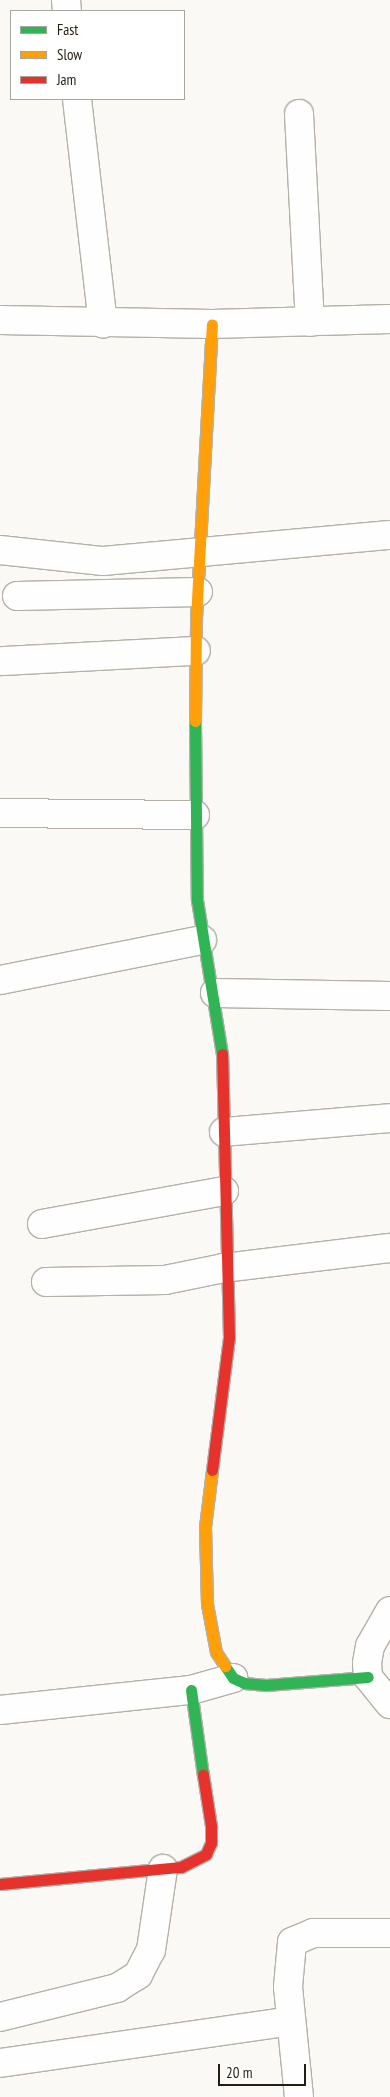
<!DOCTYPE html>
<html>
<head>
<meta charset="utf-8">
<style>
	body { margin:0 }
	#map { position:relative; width:390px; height:2097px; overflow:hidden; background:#fbf9f5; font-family:"PT Sans Narrow",sans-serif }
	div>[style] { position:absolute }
	.roads { filter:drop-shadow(1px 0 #b5b1a9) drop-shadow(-1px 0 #b5b1a9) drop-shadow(0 1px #b5b1a9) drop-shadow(0 -1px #b5b1a9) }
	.street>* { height:28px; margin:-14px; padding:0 14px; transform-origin:14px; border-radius:14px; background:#fefefe }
	.fast>* { height:11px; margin:-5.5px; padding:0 5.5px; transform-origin:5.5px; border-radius:5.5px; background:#30b455 }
	.slow>* { height:11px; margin:-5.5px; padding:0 5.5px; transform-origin:5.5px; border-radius:5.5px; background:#ff9f0a }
	.jam>* { height:11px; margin:-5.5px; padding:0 5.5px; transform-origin:5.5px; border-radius:5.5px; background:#e5322d }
	span { translate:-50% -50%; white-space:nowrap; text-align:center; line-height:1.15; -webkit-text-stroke:4px #fff; paint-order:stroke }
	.legend { position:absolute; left:10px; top:10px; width:175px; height:90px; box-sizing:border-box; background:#fff; border:1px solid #a7a5a0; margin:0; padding:6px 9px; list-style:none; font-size:15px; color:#241d11 }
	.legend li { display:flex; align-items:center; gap:10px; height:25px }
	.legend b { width:25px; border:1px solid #a7a5a0 }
	.scale { position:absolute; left:218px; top:2064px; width:88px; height:22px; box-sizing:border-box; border:2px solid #241d11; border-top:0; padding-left:6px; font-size:15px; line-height:18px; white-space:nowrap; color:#241d11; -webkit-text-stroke:4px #fff; paint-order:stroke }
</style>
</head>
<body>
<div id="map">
	<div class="roads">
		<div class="street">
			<i style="left:66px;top:0;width:11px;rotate:85deg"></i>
			<i style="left:77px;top:99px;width:226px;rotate:83.4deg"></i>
			<i style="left:299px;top:114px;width:208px;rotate:87deg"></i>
			<i style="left:0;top:320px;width:212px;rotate:1.1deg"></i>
			<i style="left:212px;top:324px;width:178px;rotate:-1.6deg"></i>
			<i style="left:0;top:550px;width:104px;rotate:6.1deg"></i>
			<i style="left:103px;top:561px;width:288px;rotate:-5.2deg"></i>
			<i style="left:17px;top:596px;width:181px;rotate:-1.3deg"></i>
			<i style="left:2px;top:661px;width:194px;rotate:-3deg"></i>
			<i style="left:0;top:813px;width:195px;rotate:0.6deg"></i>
			<i style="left:0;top:980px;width:206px;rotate:-11.2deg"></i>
			<i style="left:215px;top:993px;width:175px;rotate:1deg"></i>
			<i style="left:224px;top:1132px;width:167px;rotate:-4.8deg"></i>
			<i style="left:42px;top:1224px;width:185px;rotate:-10.3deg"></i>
			<i style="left:46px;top:1282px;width:119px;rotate:-1deg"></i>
			<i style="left:165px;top:1280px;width:60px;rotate:-11.5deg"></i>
			<i style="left:224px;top:1268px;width:167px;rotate:-6.9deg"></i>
			<i style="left:390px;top:1611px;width:40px;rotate:119.7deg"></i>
			<i style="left:370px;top:1646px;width:17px;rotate:100deg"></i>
			<i style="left:367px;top:1663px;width:14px;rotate:86deg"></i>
			<i style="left:368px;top:1677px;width:35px;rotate:51deg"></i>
			<i style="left:0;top:1710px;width:192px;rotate:-6deg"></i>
			<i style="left:191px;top:1690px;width:44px;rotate:-15.9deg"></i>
			<i style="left:0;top:2017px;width:121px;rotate:-13.9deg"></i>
			<i style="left:117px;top:1988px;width:25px;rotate:-32deg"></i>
			<i style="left:138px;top:1975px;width:28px;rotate:-63deg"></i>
			<i style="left:151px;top:1950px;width:82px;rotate:-81.6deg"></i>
			<i style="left:0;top:2063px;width:294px;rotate:-8.2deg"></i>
			<i style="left:299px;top:2097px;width:111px;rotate:-95.7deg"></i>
			<i style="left:288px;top:1987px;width:45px;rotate:-84.9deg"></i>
			<i style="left:292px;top:1942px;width:23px;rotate:-23deg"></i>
			<i style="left:313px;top:1933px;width:77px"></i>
		</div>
		<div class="fast">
			<i style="left:195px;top:721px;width:179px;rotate:89.4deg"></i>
			<i style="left:197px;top:900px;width:156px;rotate:80.8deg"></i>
			<i style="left:225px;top:1666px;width:14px;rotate:56deg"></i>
			<i style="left:233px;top:1678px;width:12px;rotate:24deg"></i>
			<i style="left:244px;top:1683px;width:22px;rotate:5deg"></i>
			<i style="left:266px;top:1685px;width:102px;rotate:-4.5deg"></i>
			<i style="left:191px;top:1690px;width:86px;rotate:82deg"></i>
		</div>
		<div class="slow">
			<i style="left:195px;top:721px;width:103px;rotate:-89.4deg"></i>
			<i style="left:196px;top:618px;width:294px;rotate:-86.9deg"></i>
			<i style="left:212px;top:1470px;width:57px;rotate:97deg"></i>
			<i style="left:205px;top:1527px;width:77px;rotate:88.5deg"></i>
			<i style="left:207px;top:1604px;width:49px;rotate:79.4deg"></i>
			<i style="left:216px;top:1652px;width:17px;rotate:57deg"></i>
		</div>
		<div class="jam">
			<i style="left:212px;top:1470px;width:134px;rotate:-82.7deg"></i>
			<i style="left:229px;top:1337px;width:283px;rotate:-91.4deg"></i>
			<i style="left:0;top:1884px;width:182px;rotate:-5.4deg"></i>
			<i style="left:181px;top:1867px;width:28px;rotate:-27deg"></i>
			<i style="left:206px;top:1854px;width:12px;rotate:-66deg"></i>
			<i style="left:211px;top:1843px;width:17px;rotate:-90deg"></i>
			<i style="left:211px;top:1826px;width:52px;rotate:-98.9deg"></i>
		</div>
	</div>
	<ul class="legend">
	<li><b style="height:6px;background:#30b455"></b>Fast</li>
	<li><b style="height:6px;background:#ff9f0a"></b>Slow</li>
	<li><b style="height:6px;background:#e5322d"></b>Jam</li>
	</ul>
	<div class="scale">20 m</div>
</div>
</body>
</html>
